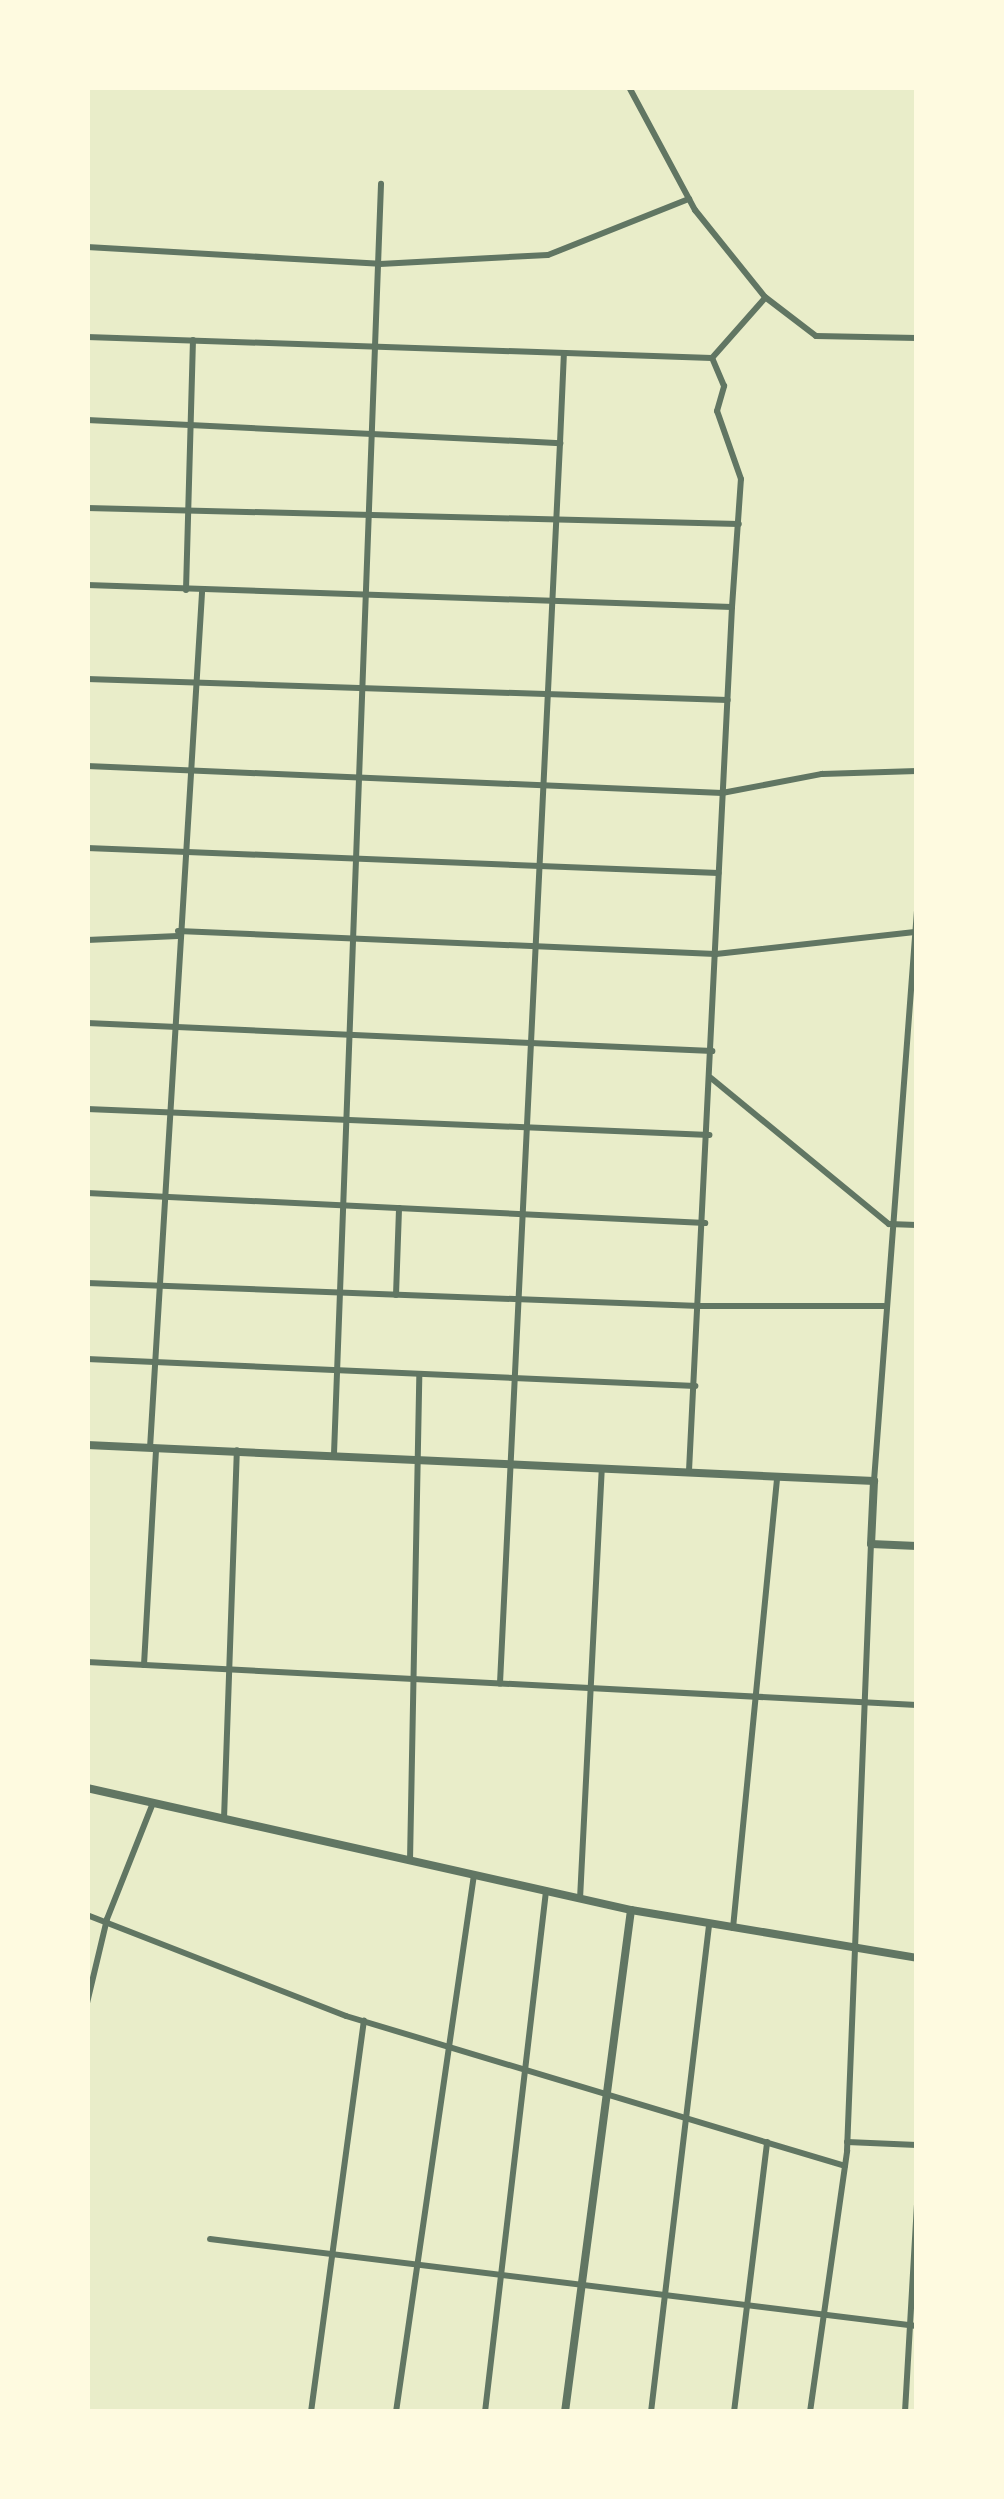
<!DOCTYPE html>
<html>
<head>
<meta charset="utf-8">
<style>
	body { margin:0 }
	#map { position:relative; width:1004px; height:2499px; overflow:hidden; background:#e9edc9; font-family:Figtree,sans-serif }
	div>[style] { position:absolute }
	.minor>* { height:6px; margin:-3px; padding:0 3px; transform-origin:3px; border-radius:3px; background:#617663 }
	.tertiary>* { height:8px; margin:-4px; padding:0 4px; transform-origin:4px; border-radius:4px; background:#617663 }
	span { translate:-50% -50%; white-space:nowrap; text-align:center; line-height:1.15; -webkit-text-stroke:9px #fefae0; paint-order:stroke }
	.frame { position:absolute; inset:0; border:90px solid #fefae0; pointer-events:none }
</style>
</head>
<body>
<div id="map">
	<div class="minor">
		<i style="left:629px;top:87px;width:140px;rotate:61.8deg"></i>
		<i style="left:695px;top:210px;width:112px;rotate:51.2deg"></i>
		<i style="left:765px;top:297px;width:64px;rotate:37.4deg"></i>
		<i style="left:816px;top:336px;width:101px;rotate:1.1deg"></i>
		<i style="left:87px;top:247px;width:293px;rotate:3.3deg"></i>
		<i style="left:380px;top:264px;width:168px;rotate:-3.1deg"></i>
		<i style="left:548px;top:255px;width:152px;rotate:-21.7deg"></i>
		<i style="left:87px;top:337px;width:625px;rotate:1.92deg"></i>
		<i style="left:87px;top:420px;width:474px;rotate:2.8deg"></i>
		<i style="left:560px;top:443px;width:1242px;rotate:92.77deg"></i>
		<i style="left:560px;top:443px;width:90px;rotate:-87.5deg"></i>
		<i style="left:87px;top:508px;width:652px;rotate:1.41deg"></i>
		<i style="left:87px;top:585px;width:645px;rotate:1.95deg"></i>
		<i style="left:732px;top:607px;width:866px;rotate:92.85deg"></i>
		<i style="left:186px;top:590px;width:250px;rotate:-88.4deg"></i>
		<i style="left:732px;top:607px;width:128px;rotate:-86deg"></i>
		<i style="left:741px;top:479px;width:72px;rotate:-109.4deg"></i>
		<i style="left:717px;top:411px;width:26px;rotate:-74deg"></i>
		<i style="left:724px;top:386px;width:30px;rotate:-113deg"></i>
		<i style="left:712px;top:358px;width:80px;rotate:-48.5deg"></i>
		<i style="left:87px;top:679px;width:641px;rotate:1.88deg"></i>
		<i style="left:87px;top:766px;width:636px;rotate:2.43deg"></i>
		<i style="left:722px;top:793px;width:102px;rotate:-10.8deg"></i>
		<i style="left:822px;top:774px;width:95px;rotate:-1.8deg"></i>
		<i style="left:87px;top:848px;width:632px;rotate:2.27deg"></i>
		<i style="left:178px;top:931px;width:538px;rotate:2.45deg"></i>
		<i style="left:716px;top:954px;width:200px;rotate:-6.3deg"></i>
		<i style="left:87px;top:940px;width:91px;rotate:-2.5deg"></i>
		<i style="left:87px;top:1023px;width:626px;rotate:2.57deg"></i>
		<i style="left:711px;top:1078px;width:230px;rotate:39.4deg"></i>
		<i style="left:889px;top:1224px;width:28px;rotate:2deg"></i>
		<i style="left:87px;top:1109px;width:623px;rotate:2.39deg"></i>
		<i style="left:87px;top:1193px;width:619px;rotate:2.78deg"></i>
		<i style="left:87px;top:1283px;width:613px;rotate:2.15deg"></i>
		<i style="left:700px;top:1306px;width:184px"></i>
		<i style="left:396px;top:1295px;width:87px;rotate:-88deg"></i>
		<i style="left:87px;top:1359px;width:609px;rotate:2.54deg"></i>
		<i style="left:150px;top:1448px;width:858px;rotate:-86.52deg"></i>
		<i style="left:334px;top:1454px;width:1271px;rotate:-87.88deg"></i>
		<i style="left:874px;top:1481px;width:572px;rotate:-85.69deg"></i>
		<i style="left:87px;top:1662px;width:831px;rotate:2.97deg"></i>
		<i style="left:144px;top:1665px;width:217px;rotate:-86.8deg"></i>
		<i style="left:224px;top:1819px;width:369px;rotate:-88deg"></i>
		<i style="left:410px;top:1861px;width:487px;rotate:-88.9deg"></i>
		<i style="left:580px;top:1899px;width:429px;rotate:-87.1deg"></i>
		<i style="left:87px;top:1915px;width:278px;rotate:21.3deg"></i>
		<i style="left:346px;top:2016px;width:521px;rotate:16.73deg"></i>
		<i style="left:733px;top:1928px;width:452px;rotate:-84.4deg"></i>
		<i style="left:87px;top:2003px;width:86px;rotate:-76.6deg"></i>
		<i style="left:107px;top:1919px;width:125px;rotate:-68.4deg"></i>
		<i style="left:847px;top:2142px;width:70px;rotate:2.5deg"></i>
		<i style="left:210px;top:2239px;width:712px;rotate:7.02deg"></i>
		<i style="left:311px;top:2412px;width:395px;rotate:-82.3deg"></i>
		<i style="left:396px;top:2412px;width:543px;rotate:-81.74deg"></i>
		<i style="left:485px;top:2412px;width:525px;rotate:-83.32deg"></i>
		<i style="left:651px;top:2412px;width:491px;rotate:-83.2deg"></i>
		<i style="left:734px;top:2412px;width:272px;rotate:-83deg"></i>
		<i style="left:810px;top:2412px;width:264px;rotate:-81.9deg"></i>
		<i style="left:847px;top:2151px;width:607px;rotate:-87.74deg"></i>
		<i style="left:905px;top:2412px;width:208px;rotate:-86.7deg"></i>
	</div>
	<div class="tertiary">
		<i style="left:87px;top:1445px;width:788px;rotate:2.62deg"></i>
		<i style="left:874px;top:1481px;width:63px;rotate:92.7deg"></i>
		<i style="left:871px;top:1544px;width:46px;rotate:2.5deg"></i>
		<i style="left:87px;top:1788px;width:558px;rotate:12.64deg"></i>
		<i style="left:631px;top:1910px;width:290px;rotate:9.5deg"></i>
		<i style="left:565px;top:2412px;width:506px;rotate:-82.51deg"></i>
	</div>
	<div class="frame"></div>
</div>
</body>
</html>
